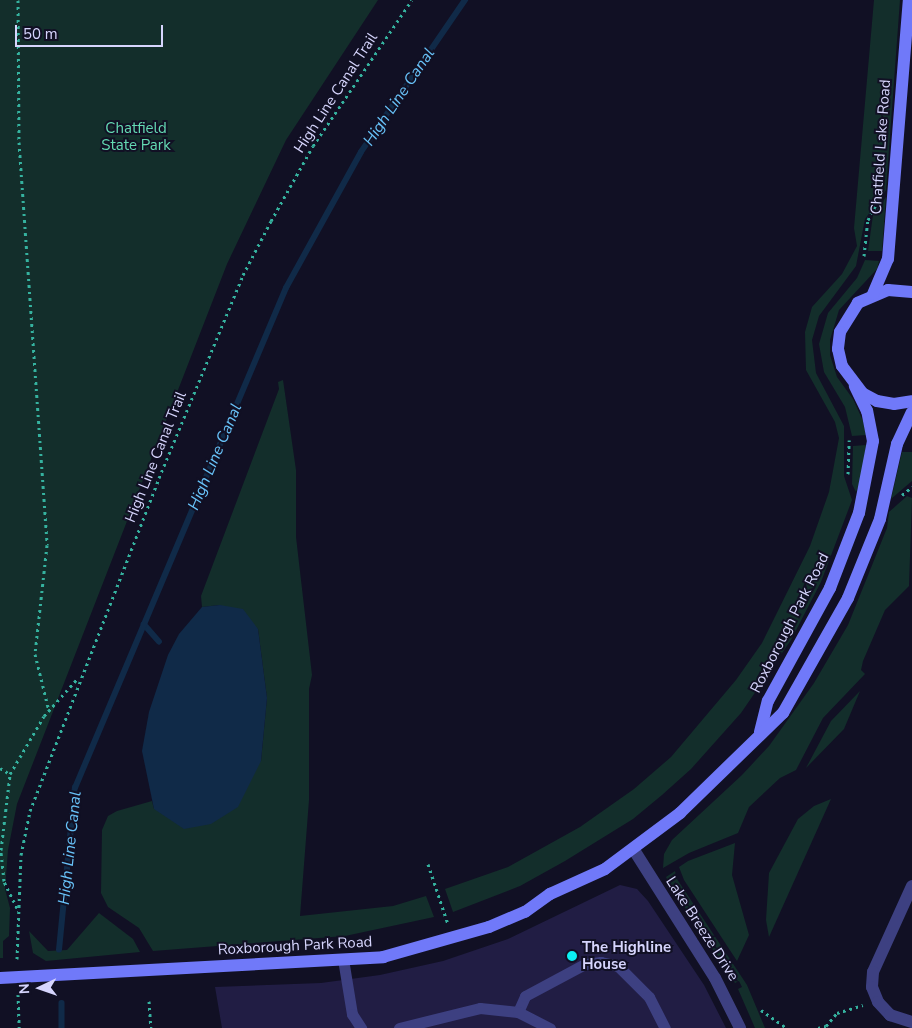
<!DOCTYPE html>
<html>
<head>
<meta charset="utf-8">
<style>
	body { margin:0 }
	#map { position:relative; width:912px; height:1028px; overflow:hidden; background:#111024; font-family:"Nunito Sans",sans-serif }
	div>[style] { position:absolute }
	.green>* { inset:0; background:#132e2b }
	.water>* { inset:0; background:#102a48 }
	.stream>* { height:5.5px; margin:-2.75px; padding:0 2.75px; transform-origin:2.75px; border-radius:2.75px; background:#102a48 }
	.building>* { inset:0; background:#211d44 }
	.path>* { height:3px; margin-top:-1.5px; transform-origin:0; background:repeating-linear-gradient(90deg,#35b29f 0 2.5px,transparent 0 6.5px) }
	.lane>* { height:11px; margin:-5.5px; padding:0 5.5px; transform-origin:5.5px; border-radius:5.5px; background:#3d4081 }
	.street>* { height:12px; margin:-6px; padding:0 6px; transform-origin:6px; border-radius:6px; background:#3d4081 }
	.secondary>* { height:12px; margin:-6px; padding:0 6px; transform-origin:6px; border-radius:6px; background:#7079f9 }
	.dots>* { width:14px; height:14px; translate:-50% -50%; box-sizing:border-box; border:2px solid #111024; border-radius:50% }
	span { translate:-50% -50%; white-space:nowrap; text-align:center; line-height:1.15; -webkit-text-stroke:4px #111024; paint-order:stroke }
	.street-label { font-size:15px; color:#d6d5fd }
	.park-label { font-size:15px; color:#64dab3 }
	.poi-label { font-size:15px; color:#d6d5fd; font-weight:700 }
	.left { translate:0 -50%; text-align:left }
	.water-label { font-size:16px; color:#68c2f8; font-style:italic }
	.north { position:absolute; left:15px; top:963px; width:50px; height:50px; -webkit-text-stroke:4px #111024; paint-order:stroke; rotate:267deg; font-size:14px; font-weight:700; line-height:20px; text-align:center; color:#d6d5fd }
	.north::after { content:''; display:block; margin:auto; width:18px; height:22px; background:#d6d5fd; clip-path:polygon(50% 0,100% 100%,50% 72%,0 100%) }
	.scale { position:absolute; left:15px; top:25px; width:148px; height:22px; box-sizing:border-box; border:2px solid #d6d5fd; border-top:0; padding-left:6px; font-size:15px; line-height:18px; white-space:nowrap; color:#d6d5fd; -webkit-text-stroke:4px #111024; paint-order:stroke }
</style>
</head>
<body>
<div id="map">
	<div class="green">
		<i style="clip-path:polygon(0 0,378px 0,286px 140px,227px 264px,17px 804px,8px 850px,5px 889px,10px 908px,9px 936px,3px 941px,3px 958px,0 958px)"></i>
		<i style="clip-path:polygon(874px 0,900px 0,886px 190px,865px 219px,856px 266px,819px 316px,812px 340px,816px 373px,844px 426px,844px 476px,852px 500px,821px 582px,791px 640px,741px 713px,691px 769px,662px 795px,633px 819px,565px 861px,520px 886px,453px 912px,445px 889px,508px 867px,580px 827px,634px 789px,671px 757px,736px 680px,762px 643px,810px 546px,829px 492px,839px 438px,835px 422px,806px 370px,805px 332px,812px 307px,842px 274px,857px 246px,854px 228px)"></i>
		<i style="clip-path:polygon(886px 197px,882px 251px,868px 251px,873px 215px)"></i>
		<i style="clip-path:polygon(865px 260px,879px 261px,877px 269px,839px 310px,830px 340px,830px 355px,837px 377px,853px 399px,863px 421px,866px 435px,852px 436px,845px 407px,824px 372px,819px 344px,828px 313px,857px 278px)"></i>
		<i style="clip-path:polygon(283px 380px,296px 470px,296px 537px,312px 675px,309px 689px,309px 800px,300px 916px,393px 906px,426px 896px,434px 917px,345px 936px,153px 951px,139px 928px,108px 907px,101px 893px,102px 830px,108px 816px,117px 811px,152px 801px,154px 809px,261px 761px,267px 698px,258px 629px,220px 605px,202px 607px,201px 596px,279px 389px,278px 382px)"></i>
		<i style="clip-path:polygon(866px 445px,861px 479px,856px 492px,852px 484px,853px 446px)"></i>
		<i style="clip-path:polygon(902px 452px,912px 452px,912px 481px,891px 499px)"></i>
		<i style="clip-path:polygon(907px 496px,912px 498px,909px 586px,885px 610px,863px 661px,861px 670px,865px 674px,823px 718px,796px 770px,780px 778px,749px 807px,738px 833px,689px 853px,663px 868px,664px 854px,672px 840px,742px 775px,769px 746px,814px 683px,848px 625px,887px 528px,889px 512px)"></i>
		<i style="clip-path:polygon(860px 691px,844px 729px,806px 768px,831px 721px)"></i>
		<i style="clip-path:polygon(831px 799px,769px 937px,766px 920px,769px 873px,798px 819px,814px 806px)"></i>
		<i style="clip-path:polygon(735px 843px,732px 875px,749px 935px,737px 961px,684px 880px,679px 867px,688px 861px)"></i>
		<i style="clip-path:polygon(675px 871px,677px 879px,747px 985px,765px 1028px,755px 1028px,738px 989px,742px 987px,739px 981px,735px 983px,670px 885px,666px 877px)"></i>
		<i style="clip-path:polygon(99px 913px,133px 939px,140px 952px,46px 961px,33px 953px,29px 931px,48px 951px,67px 950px)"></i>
	</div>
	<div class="water">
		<i style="clip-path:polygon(220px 605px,243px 609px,258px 629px,267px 698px,261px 761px,238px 807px,211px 824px,184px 829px,154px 809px,142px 751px,149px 712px,168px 655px,179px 634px,202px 607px)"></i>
	</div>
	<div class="stream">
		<i style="left:144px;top:624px;width:23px;rotate:49deg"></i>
		<i style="left:59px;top:950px;width:163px;rotate:-84.4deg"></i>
		<i style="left:75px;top:788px;width:543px;rotate:-67.12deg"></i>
		<i style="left:286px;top:288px;width:155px;rotate:-61.1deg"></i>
		<i style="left:361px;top:152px;width:184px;rotate:-55.6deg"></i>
		<i style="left:62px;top:1003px;width:25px;rotate:90deg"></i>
	</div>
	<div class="building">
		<i style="clip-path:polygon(620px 885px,637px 889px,648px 901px,704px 985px,726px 1028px,222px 1028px,215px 987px,321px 983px,380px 975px,443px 961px,508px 939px)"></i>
	</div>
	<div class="path">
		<i style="left:18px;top:0;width:142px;rotate:89.6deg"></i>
		<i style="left:19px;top:142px;width:404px;rotate:86deg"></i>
		<i style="left:47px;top:545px;width:110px;rotate:96.3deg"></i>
		<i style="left:35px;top:654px;width:59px;rotate:76.2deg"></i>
		<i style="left:864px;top:256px;width:36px;rotate:-84deg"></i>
		<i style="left:868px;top:220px;width:16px;rotate:-63deg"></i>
		<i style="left:848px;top:474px;width:34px;rotate:-88deg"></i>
		<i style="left:902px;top:495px;width:13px;rotate:-39deg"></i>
		<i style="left:0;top:768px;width:12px;rotate:31deg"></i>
		<i style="left:428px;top:864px;width:63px;rotate:71.6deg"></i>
		<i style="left:17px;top:908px;width:30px;rotate:-116deg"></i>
		<i style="left:4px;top:881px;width:31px;rotate:-96deg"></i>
		<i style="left:1px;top:850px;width:77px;rotate:-83.2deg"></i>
		<i style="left:10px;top:774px;width:67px;rotate:-59.6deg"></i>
		<i style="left:44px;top:716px;width:51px;rotate:-48.2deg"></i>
		<i style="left:17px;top:959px;width:104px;rotate:-87.8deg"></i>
		<i style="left:21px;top:855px;width:45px;rotate:-78.4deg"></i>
		<i style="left:30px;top:811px;width:357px;rotate:-68.8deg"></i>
		<i style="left:159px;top:478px;width:220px;rotate:-67.5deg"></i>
		<i style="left:243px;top:275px;width:61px;rotate:-62.6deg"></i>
		<i style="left:271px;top:221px;width:86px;rotate:-60.8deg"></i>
		<i style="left:313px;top:146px;width:176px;rotate:-55.9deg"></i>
		<i style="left:18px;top:994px;width:34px;rotate:88deg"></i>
		<i style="left:149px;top:1001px;width:27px;rotate:86deg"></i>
		<i style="left:761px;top:1010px;width:32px;rotate:35deg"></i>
		<i style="left:818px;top:1028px;width:8px;rotate:-14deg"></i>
		<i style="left:826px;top:1026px;width:17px;rotate:-50deg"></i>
		<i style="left:837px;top:1013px;width:27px;rotate:-17deg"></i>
	</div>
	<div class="lane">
		<i style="left:343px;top:959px;width:56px;rotate:80.7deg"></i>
		<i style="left:352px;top:1014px;width:17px;rotate:57deg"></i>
		<i style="left:518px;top:1012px;width:17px;rotate:-66deg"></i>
		<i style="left:525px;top:996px;width:68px;rotate:-28.1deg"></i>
		<i style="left:585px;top:964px;width:16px;rotate:-7deg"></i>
		<i style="left:601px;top:962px;width:17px;rotate:13deg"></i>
		<i style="left:618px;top:966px;width:44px;rotate:45deg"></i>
		<i style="left:649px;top:997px;width:35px;rotate:63deg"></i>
		<i style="left:399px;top:1028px;width:83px;rotate:-13.9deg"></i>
		<i style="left:480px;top:1008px;width:38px;rotate:6deg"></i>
		<i style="left:518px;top:1012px;width:36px;rotate:27deg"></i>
	</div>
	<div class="street">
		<i style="left:634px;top:850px;width:151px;rotate:57.7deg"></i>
		<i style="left:715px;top:978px;width:56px;rotate:63.4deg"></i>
		<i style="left:912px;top:886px;width:94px;rotate:114.4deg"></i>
		<i style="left:873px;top:972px;width:15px;rotate:94deg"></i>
		<i style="left:872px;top:987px;width:16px;rotate:68deg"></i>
		<i style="left:878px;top:1002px;width:18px;rotate:47deg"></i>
		<i style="left:890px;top:1015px;width:23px;rotate:18deg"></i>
	</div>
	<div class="secondary">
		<i style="left:912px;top:292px;width:24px;rotate:-175deg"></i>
		<i style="left:888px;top:290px;width:33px;rotate:157deg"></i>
		<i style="left:858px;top:303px;width:34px;rotate:122deg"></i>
		<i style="left:840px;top:332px;width:17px;rotate:97deg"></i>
		<i style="left:838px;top:349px;width:17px;rotate:77deg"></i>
		<i style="left:842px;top:366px;width:34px;rotate:53deg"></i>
		<i style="left:862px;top:393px;width:17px;rotate:28deg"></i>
		<i style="left:877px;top:401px;width:17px;rotate:10deg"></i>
		<i style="left:894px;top:404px;width:18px;rotate:-9deg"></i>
		<i style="left:873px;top:294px;width:38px;rotate:-67deg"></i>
		<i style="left:888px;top:259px;width:260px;rotate:-85.4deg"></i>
		<i style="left:760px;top:732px;width:32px;rotate:-76deg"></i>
		<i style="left:768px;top:701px;width:129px;rotate:-61.2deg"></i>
		<i style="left:830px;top:588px;width:80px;rotate:-68.9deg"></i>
		<i style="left:859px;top:513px;width:73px;rotate:-79deg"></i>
		<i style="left:873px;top:441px;width:31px;rotate:-101deg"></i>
		<i style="left:867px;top:411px;width:28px;rotate:-116deg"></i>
		<i style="left:0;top:978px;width:384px;rotate:-3.1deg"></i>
		<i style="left:383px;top:957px;width:110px;rotate:-15.8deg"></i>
		<i style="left:489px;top:927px;width:39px;rotate:-23deg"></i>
		<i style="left:525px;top:912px;width:31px;rotate:-36deg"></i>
		<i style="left:550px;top:894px;width:60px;rotate:-24.4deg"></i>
		<i style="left:605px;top:869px;width:94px;rotate:-36.7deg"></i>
		<i style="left:680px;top:813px;width:144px;rotate:-44.2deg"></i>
		<i style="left:783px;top:713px;width:132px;rotate:-60.5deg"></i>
		<i style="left:848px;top:598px;width:85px;rotate:-67.9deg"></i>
		<i style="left:880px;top:519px;width:77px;rotate:-77.2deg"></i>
		<i style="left:897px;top:444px;width:35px;rotate:-65deg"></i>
	</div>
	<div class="dots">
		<i style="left:572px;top:956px;background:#0bf0f3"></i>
	</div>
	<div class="street-label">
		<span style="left:336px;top:93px;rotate:-57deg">High Line Canal Trail</span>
		<span style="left:881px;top:147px;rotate:-86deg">Chatfield Lake Road</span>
		<span style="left:156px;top:457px;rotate:-68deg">High Line Canal Trail</span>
		<span style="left:790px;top:623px;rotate:-63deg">Roxborough Park Road</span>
		<span style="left:702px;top:929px;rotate:57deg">Lake Breeze Drive</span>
		<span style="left:295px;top:946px;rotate:-3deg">Roxborough Park Road</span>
	</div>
	<div class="park-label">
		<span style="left:136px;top:137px">Chatfield<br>State Park</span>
	</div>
	<div class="poi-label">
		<span class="left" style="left:582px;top:956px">The Highline<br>House</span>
	</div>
	<div class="water-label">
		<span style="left:399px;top:97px;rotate:-56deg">High Line Canal</span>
		<span style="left:215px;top:457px;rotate:-67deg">High Line Canal</span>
		<span style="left:70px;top:848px;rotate:-84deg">High Line Canal</span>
	</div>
	<div class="north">N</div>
	<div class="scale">50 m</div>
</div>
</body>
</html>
